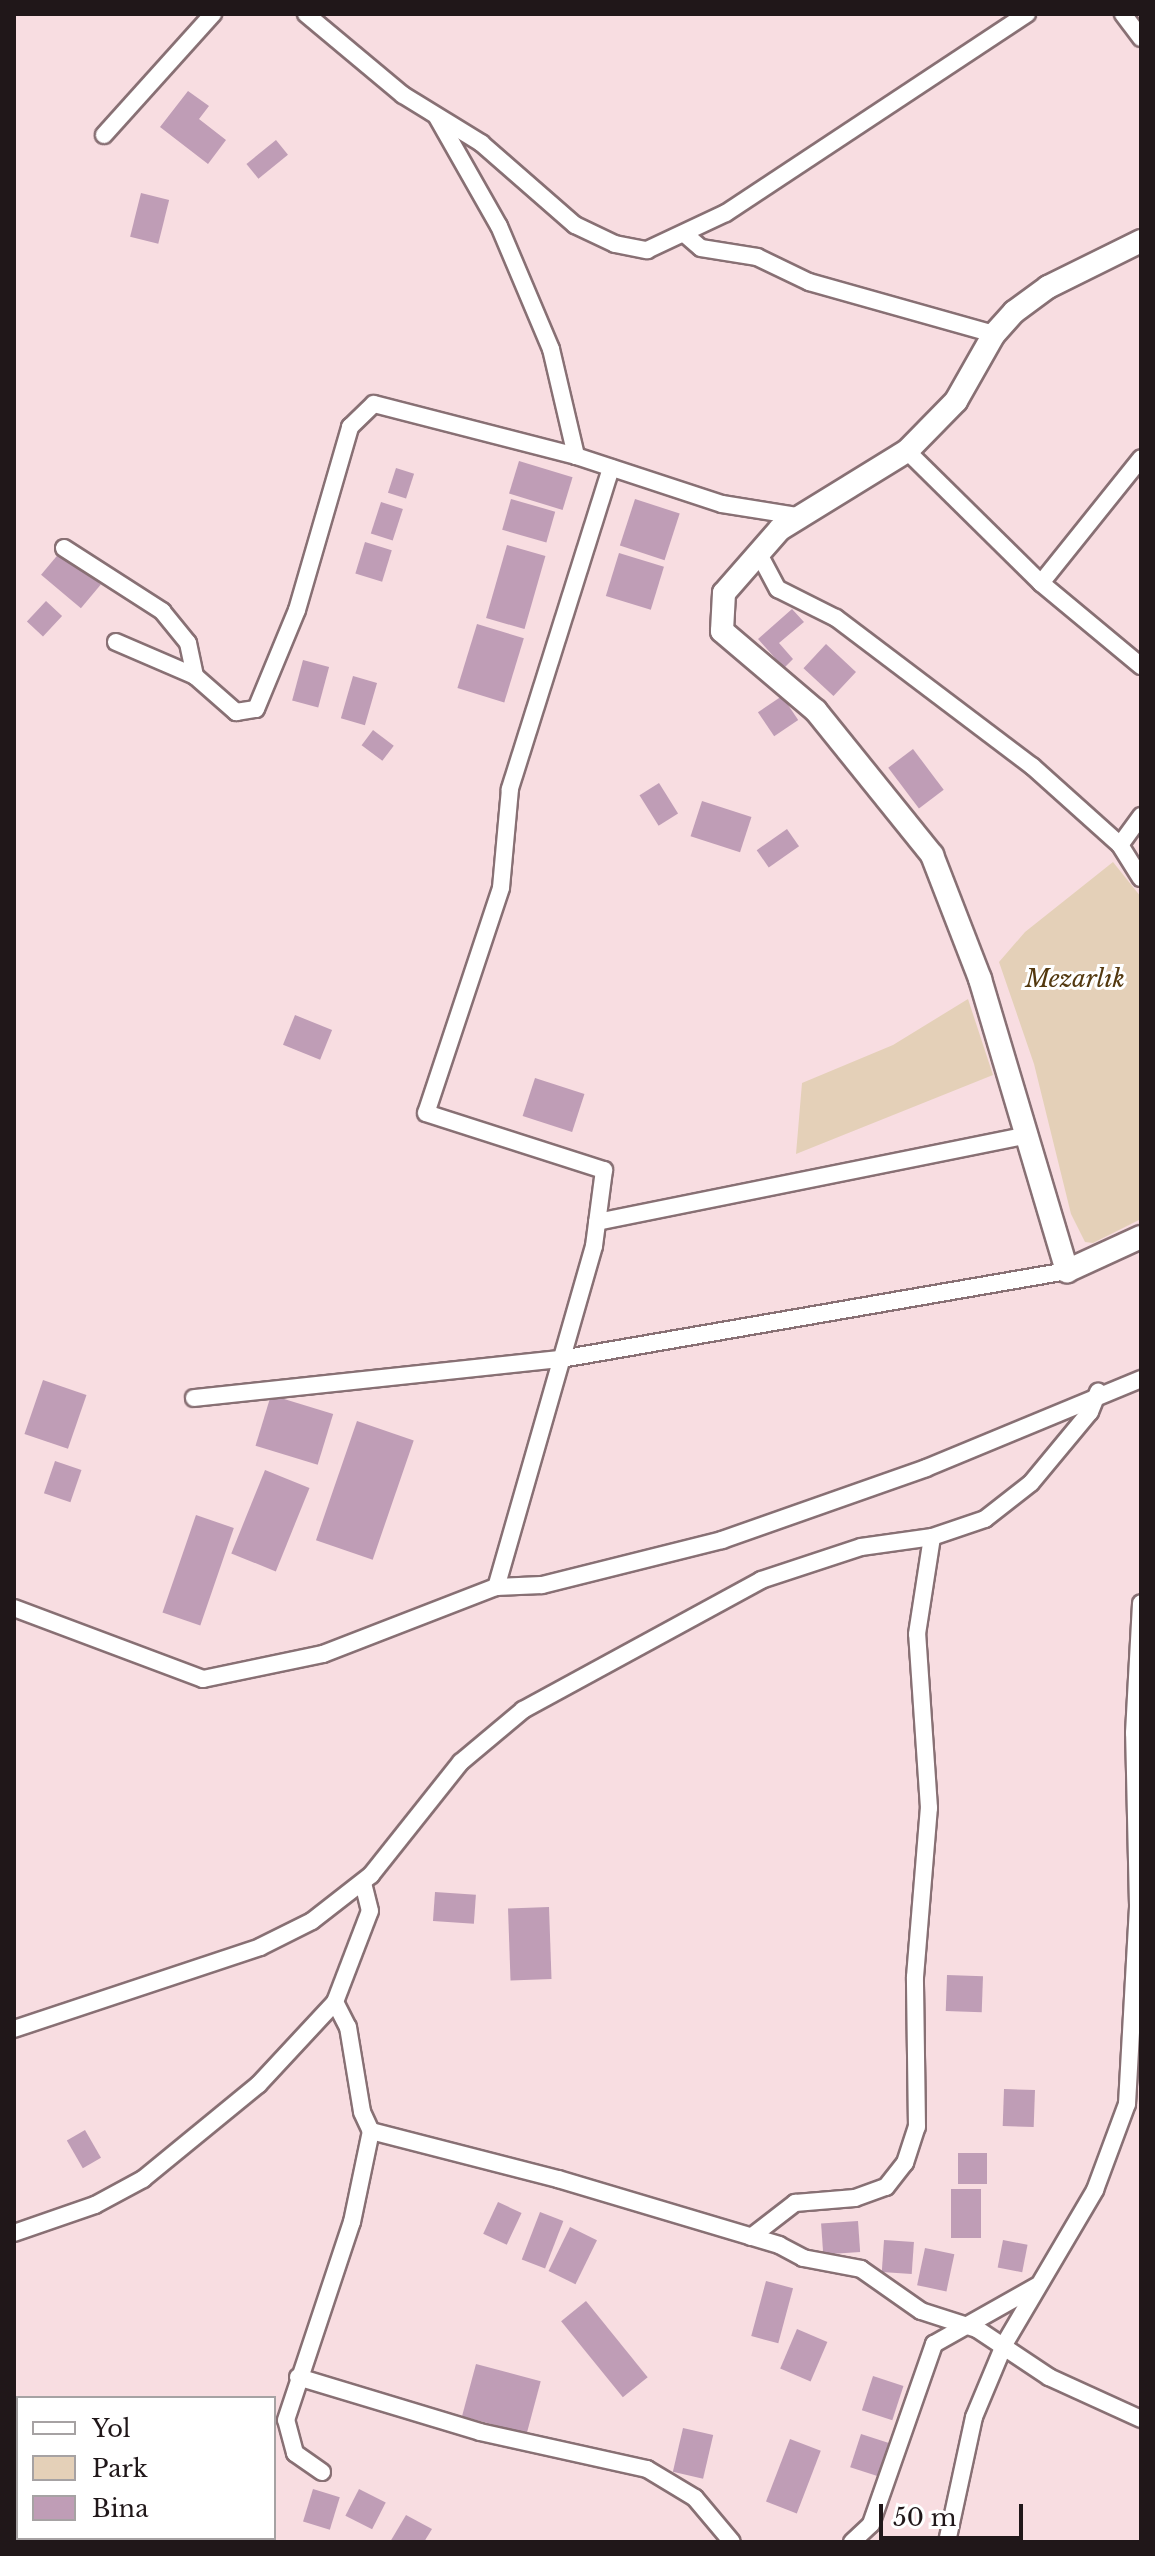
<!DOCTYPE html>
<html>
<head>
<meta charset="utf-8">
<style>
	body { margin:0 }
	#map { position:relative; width:1155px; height:2556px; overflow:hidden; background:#f8dde1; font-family:"Libre Baskerville",serif }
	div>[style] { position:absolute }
	.green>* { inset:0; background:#e4d0b8 }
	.building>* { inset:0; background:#bf9db6; transform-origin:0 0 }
	.roads { filter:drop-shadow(2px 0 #887074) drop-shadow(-2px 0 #887074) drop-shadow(0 2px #887074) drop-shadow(0 -2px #887074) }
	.minor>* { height:16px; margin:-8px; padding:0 8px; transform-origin:8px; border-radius:8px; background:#fff }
	.tertiary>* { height:22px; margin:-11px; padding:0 11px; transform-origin:11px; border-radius:11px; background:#fff }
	span { translate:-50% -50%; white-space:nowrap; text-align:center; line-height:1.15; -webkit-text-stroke:6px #fff; paint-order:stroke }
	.park-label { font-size:24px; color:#53380f; font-style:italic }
	.frame { position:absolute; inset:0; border:16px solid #201719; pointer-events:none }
	.legend { position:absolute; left:16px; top:2396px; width:260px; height:144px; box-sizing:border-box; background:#fff; border:2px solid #a6a2a3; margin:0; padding:10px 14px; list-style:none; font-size:24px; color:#201719 }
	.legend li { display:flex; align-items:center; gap:16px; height:40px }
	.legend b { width:40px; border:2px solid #a6a2a3 }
	.scale { position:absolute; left:879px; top:2504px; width:144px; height:36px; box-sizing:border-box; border:4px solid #201719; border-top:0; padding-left:10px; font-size:24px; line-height:28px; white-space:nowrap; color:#201719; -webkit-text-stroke:6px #fff; paint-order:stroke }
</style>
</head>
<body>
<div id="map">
	<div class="green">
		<i style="clip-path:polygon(1113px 862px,1141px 897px,1141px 1219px,1093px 1243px,1085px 1242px,1071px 1214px,1034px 1064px,999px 962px,1025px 932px)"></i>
		<i style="clip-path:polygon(968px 999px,993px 1075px,796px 1154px,802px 1083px,893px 1045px)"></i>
	</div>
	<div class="building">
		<i style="clip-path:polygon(188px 91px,209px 106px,199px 119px,226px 140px,208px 164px,160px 127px)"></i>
		<i style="left:276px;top:140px;width:19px;height:38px;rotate:51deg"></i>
		<i style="left:141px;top:193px;width:29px;height:45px;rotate:14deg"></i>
		<i style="left:519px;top:461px;width:56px;height:34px;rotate:17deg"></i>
		<i style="left:396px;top:468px;width:19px;height:26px;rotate:18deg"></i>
		<i style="left:511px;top:499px;width:46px;height:32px;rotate:16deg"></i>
		<i style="left:635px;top:499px;width:47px;height:49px;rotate:18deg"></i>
		<i style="left:381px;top:502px;width:23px;height:33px;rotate:18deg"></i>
		<i style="left:365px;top:542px;width:28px;height:33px;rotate:17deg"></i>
		<i style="left:507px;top:545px;width:40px;height:76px;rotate:16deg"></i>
		<i style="left:61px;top:551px;width:52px;height:31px;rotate:40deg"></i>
		<i style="left:619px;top:553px;width:47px;height:45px;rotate:17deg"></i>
		<i style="left:46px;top:601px;width:22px;height:28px;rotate:43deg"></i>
		<i style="clip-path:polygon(792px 609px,804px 622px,779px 643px,793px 659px,784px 668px,758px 639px)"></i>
		<i style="left:477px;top:624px;width:49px;height:67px;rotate:17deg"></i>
		<i style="left:826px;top:644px;width:41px;height:33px;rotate:43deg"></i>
		<i style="left:303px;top:660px;width:27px;height:42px;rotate:15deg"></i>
		<i style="left:353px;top:676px;width:25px;height:44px;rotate:16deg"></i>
		<i style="left:782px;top:696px;width:29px;height:29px;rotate:56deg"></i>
		<i style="left:373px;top:730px;width:26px;height:19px;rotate:37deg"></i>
		<i style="left:913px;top:749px;width:51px;height:31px;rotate:53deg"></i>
		<i style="left:659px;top:783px;width:36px;height:23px;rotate:58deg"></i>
		<i style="left:702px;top:801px;width:52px;height:37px;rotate:18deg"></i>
		<i style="left:787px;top:829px;width:21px;height:37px;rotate:55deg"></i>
		<i style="left:295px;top:1015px;width:40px;height:32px;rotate:22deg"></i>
		<i style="left:535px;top:1078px;width:52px;height:40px;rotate:18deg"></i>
		<i style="left:43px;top:1380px;width:46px;height:57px;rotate:19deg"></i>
		<i style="left:271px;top:1395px;width:65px;height:53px;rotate:17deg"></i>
		<i style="left:357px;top:1421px;width:60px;height:126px;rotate:19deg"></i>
		<i style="left:55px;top:1461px;width:28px;height:34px;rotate:19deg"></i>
		<i style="left:265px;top:1470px;width:48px;height:90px;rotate:22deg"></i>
		<i style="left:196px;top:1515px;width:40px;height:103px;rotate:19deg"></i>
		<i style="left:435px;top:1892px;width:41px;height:29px;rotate:4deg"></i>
		<i style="left:549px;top:1907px;width:72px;height:41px;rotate:88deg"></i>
		<i style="left:947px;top:1975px;width:36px;height:36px;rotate:2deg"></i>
		<i style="left:1004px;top:2089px;width:31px;height:37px;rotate:2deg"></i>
		<i style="left:85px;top:2130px;width:32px;height:21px;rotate:60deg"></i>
		<i style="left:958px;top:2153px;width:29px;height:31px"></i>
		<i style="left:951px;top:2189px;width:30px;height:49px"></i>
		<i style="left:498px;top:2202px;width:26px;height:35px;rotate:25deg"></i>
		<i style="left:540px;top:2212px;width:25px;height:51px;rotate:21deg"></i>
		<i style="left:858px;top:2221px;width:31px;height:37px;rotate:86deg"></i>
		<i style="left:570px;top:2227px;width:30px;height:49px;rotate:26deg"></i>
		<i style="left:884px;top:2240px;width:30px;height:32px;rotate:4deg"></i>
		<i style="left:1003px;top:2240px;width:25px;height:28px;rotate:11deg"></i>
		<i style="left:925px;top:2248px;width:30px;height:38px;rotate:12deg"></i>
		<i style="left:766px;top:2281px;width:28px;height:57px;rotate:15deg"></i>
		<i style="left:586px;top:2301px;width:98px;height:32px;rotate:51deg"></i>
		<i style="left:797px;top:2329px;width:33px;height:43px;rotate:23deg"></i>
		<i style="left:476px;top:2364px;width:67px;height:54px;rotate:15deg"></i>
		<i style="left:873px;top:2376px;width:32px;height:36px;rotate:18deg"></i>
		<i style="left:683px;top:2428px;width:31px;height:45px;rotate:13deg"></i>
		<i style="left:861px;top:2434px;width:35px;height:35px;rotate:18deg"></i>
		<i style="left:790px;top:2439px;width:33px;height:67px;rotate:21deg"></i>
		<i style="left:313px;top:2489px;width:28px;height:34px;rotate:17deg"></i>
		<i style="left:359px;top:2489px;width:30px;height:30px;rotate:27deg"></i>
		<i style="clip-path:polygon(406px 2515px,432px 2529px,424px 2542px,390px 2542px)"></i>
	</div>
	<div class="roads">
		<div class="minor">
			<i style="left:306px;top:14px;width:126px;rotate:39.9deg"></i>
			<i style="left:403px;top:95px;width:92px;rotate:31.6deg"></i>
			<i style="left:481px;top:143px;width:125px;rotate:41.1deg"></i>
			<i style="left:575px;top:225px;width:44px;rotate:25.4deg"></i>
			<i style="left:615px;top:244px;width:33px;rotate:11deg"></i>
			<i style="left:647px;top:250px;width:87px;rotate:-25.1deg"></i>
			<i style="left:726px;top:213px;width:361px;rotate:-33.5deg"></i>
			<i style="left:1123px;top:14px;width:30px;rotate:53deg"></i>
			<i style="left:437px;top:117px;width:125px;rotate:60.4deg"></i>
			<i style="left:499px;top:226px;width:134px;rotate:67.1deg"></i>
			<i style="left:551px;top:349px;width:110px;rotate:76.8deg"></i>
			<i style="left:104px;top:135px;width:163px;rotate:-48deg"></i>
			<i style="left:687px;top:236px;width:18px;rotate:41deg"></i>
			<i style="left:701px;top:248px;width:57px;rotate:9.1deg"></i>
			<i style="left:757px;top:257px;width:58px;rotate:25.7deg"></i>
			<i style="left:809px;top:282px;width:192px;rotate:15.7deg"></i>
			<i style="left:907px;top:451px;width:188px;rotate:44.6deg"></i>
			<i style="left:1041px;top:583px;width:130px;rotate:39.7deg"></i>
			<i style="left:611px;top:468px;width:337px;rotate:107.5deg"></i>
			<i style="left:510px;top:789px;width:99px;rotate:95.2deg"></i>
			<i style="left:501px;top:888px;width:237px;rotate:108.4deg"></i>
			<i style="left:426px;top:1113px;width:187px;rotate:17.8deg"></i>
			<i style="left:604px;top:1170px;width:77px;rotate:97.5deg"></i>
			<i style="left:594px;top:1246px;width:355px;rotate:106deg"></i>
			<i style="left:496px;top:1587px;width:46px;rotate:-2.5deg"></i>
			<i style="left:542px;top:1585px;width:186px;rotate:-14deg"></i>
			<i style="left:722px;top:1540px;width:216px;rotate:-19.4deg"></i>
			<i style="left:926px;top:1468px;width:233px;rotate:-22.5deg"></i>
			<i style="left:64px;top:548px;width:117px;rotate:32.7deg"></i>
			<i style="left:162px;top:611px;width:41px;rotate:50.9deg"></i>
			<i style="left:188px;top:643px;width:34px;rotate:78deg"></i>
			<i style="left:759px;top:554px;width:40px;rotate:62deg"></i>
			<i style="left:778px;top:589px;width:65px;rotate:26.6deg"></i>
			<i style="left:836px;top:618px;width:246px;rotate:37.1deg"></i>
			<i style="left:1032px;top:766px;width:118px;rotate:41.9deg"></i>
			<i style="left:1120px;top:845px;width:39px;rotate:58deg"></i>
			<i style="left:1041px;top:583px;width:160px;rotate:-51.3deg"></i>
			<i style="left:116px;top:642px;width:86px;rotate:23.3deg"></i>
			<i style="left:195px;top:676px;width:55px;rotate:41.3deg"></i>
			<i style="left:236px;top:712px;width:20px;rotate:-9deg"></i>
			<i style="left:256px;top:709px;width:107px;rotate:-67.5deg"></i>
			<i style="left:297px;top:610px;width:191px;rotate:-73.8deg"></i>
			<i style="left:350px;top:427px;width:33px;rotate:-44deg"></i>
			<i style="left:374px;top:404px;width:209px;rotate:14.4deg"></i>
			<i style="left:576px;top:456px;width:154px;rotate:18.2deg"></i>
			<i style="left:722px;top:504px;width:77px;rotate:9deg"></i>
			<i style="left:1120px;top:845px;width:36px;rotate:-54deg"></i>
			<i style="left:597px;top:1222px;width:437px;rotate:-11.4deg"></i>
			<i style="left:194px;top:1398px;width:369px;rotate:-6.1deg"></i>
			<i style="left:561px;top:1359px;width:514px;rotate:-9.87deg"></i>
			<i style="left:14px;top:1608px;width:202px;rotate:20.6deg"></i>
			<i style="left:203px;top:1679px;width:123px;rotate:-11.8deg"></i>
			<i style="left:323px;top:1654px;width:186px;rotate:-21.2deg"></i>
			<i style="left:335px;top:2002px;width:28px;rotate:63deg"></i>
			<i style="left:348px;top:2027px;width:86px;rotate:80.6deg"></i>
			<i style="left:362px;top:2112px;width:21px;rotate:65deg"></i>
			<i style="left:371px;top:2131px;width:193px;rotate:14.4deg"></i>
			<i style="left:558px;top:2179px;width:231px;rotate:16.6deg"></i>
			<i style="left:779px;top:2245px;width:27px;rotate:28deg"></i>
			<i style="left:803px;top:2258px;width:59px;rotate:10.7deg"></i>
			<i style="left:861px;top:2269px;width:73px;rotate:35deg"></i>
			<i style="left:921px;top:2311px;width:59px;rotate:17.8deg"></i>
			<i style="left:977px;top:2329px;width:87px;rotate:33.7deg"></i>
			<i style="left:1049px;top:2377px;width:101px;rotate:24.5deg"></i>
			<i style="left:14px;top:2029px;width:259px;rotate:-18.4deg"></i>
			<i style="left:260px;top:1947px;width:58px;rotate:-26.6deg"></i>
			<i style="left:312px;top:1921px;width:75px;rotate:-37.9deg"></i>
			<i style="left:371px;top:1875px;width:144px;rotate:-51.5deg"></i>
			<i style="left:461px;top:1762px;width:81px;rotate:-40deg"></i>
			<i style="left:523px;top:1710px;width:271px;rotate:-28.6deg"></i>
			<i style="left:761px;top:1580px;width:105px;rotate:-18.3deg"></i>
			<i style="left:861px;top:1547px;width:72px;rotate:-8deg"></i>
			<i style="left:932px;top:1537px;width:56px;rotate:-18.8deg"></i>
			<i style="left:985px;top:1519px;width:58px;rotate:-38deg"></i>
			<i style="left:1031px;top:1483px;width:92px;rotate:-50.3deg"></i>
			<i style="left:1090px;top:1412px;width:22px;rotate:-68deg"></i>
			<i style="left:14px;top:2233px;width:86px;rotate:-19.1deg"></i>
			<i style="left:95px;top:2205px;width:55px;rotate:-28.4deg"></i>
			<i style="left:143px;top:2179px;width:149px;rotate:-39.3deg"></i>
			<i style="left:258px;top:2085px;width:113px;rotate:-47.1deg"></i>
			<i style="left:335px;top:2002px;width:97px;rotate:-69deg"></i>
			<i style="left:370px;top:1911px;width:29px;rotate:-104deg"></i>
			<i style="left:751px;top:2237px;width:56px;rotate:-37.7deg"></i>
			<i style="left:795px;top:2203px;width:60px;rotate:-4.8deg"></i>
			<i style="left:855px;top:2198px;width:33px;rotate:-20deg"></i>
			<i style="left:886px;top:2187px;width:31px;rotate:-52deg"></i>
			<i style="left:905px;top:2163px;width:38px;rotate:-72deg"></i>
			<i style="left:917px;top:2127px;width:150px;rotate:-90.8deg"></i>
			<i style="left:915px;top:1977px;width:170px;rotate:-85.3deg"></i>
			<i style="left:929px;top:1808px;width:174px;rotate:-93.9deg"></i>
			<i style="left:917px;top:1634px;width:98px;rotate:-81.2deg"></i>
			<i style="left:298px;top:2377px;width:190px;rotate:16.8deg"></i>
			<i style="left:480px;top:2432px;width:171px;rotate:12.5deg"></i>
			<i style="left:647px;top:2469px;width:56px;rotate:31.1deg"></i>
			<i style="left:695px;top:2498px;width:57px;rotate:49.9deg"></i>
			<i style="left:322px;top:2472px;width:33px;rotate:-145deg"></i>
			<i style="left:295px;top:2453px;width:34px;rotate:-105deg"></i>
			<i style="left:286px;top:2420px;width:209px;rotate:-71.6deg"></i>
			<i style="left:352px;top:2222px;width:93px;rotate:-78.2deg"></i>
			<i style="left:852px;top:2542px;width:26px;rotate:-43deg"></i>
			<i style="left:871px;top:2524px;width:191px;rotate:-70.7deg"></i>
			<i style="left:934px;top:2344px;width:118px;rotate:-29.4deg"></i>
			<i style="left:947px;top:2542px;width:128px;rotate:-77.8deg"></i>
			<i style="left:974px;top:2417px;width:80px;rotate:-67.3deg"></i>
			<i style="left:1005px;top:2343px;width:178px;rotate:-59.5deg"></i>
			<i style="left:1095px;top:2190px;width:92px;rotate:-69.6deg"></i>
			<i style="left:1127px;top:2104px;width:199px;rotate:-86.8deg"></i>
			<i style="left:1138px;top:1905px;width:172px;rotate:-91.3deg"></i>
			<i style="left:1134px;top:1733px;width:130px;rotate:-86.9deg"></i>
		</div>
		<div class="tertiary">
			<i style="left:1141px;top:241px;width:104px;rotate:153.7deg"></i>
			<i style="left:1048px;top:287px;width:42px;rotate:143.7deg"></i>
			<i style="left:1014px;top:312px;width:30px;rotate:132deg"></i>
			<i style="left:994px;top:334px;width:77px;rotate:119.6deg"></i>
			<i style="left:956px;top:401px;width:70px;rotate:134.4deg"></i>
			<i style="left:907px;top:451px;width:149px;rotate:148.4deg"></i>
			<i style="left:780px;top:529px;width:85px;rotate:131.2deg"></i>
			<i style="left:724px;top:593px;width:38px;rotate:93deg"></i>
			<i style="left:722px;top:631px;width:123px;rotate:40.4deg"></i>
			<i style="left:816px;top:711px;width:185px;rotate:51.1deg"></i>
			<i style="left:932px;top:855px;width:133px;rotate:68.8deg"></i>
			<i style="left:980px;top:979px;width:305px;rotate:73.4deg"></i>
			<i style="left:1067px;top:1271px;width:81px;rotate:-24.7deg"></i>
		</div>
	</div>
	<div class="park-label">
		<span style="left:1075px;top:979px">Mezarlık</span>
	</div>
	<div class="frame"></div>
	<ul class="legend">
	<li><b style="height:10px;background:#fff"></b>Yol</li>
	<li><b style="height:22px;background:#e4d0b8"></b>Park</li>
	<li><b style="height:22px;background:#bf9db6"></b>Bina</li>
	</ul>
	<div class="scale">50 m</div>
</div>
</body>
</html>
